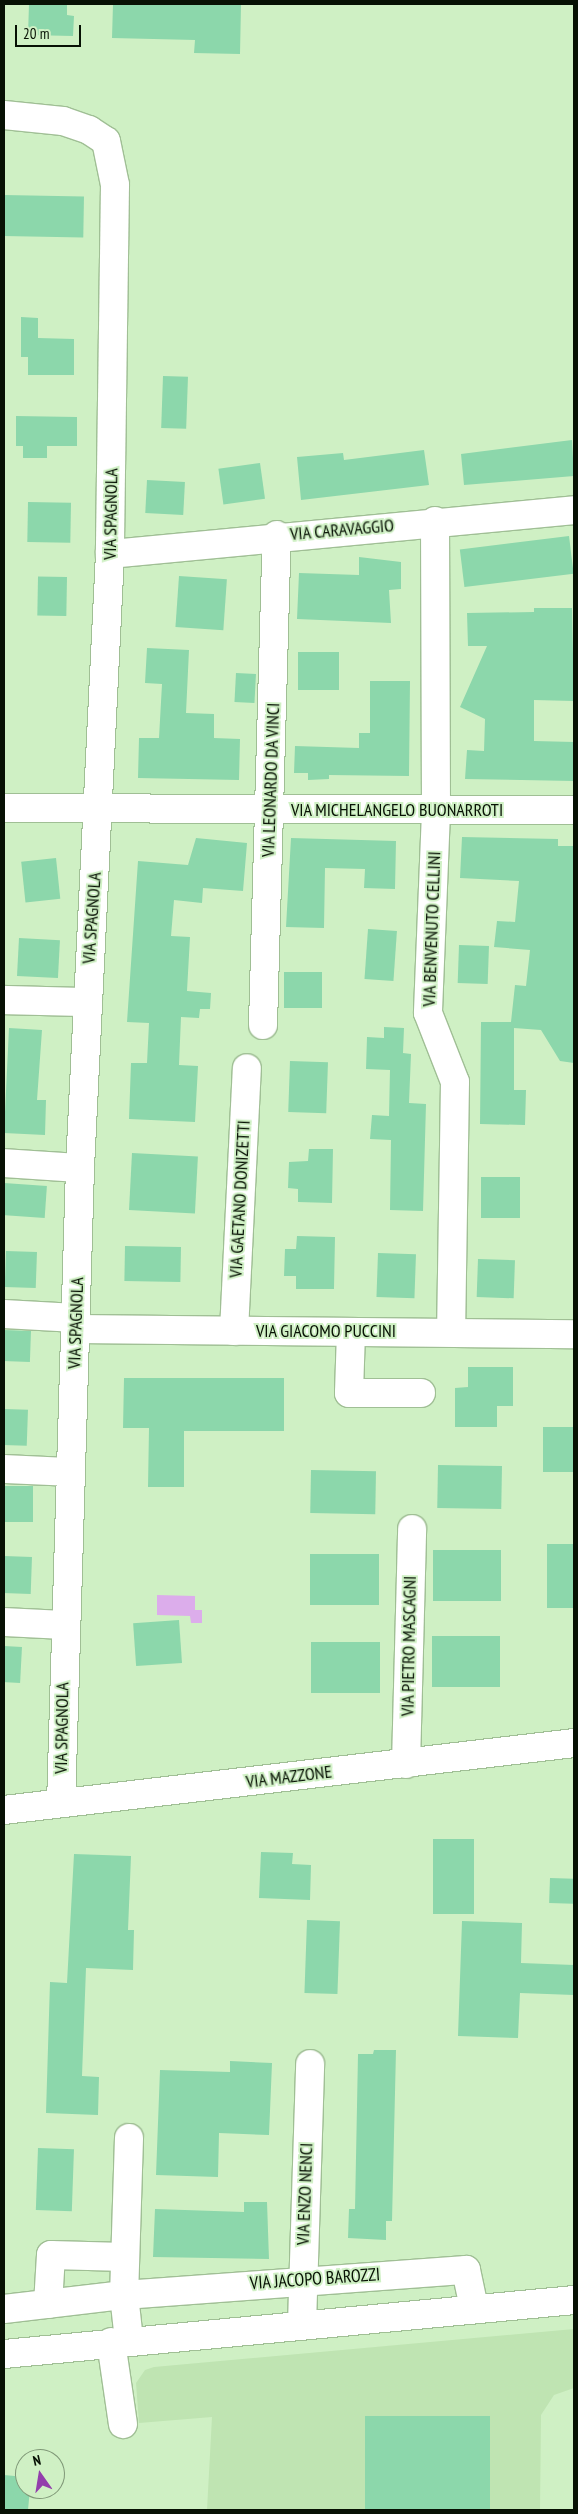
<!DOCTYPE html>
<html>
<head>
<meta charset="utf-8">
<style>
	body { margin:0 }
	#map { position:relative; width:578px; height:2514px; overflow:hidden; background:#cff0c4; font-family:"PT Sans Narrow",sans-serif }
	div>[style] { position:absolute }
	.built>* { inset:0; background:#bfe4b2 }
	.water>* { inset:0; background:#dcadeb }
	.building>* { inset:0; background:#8cd7ab; transform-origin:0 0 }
	.roads { filter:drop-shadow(1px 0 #a0bf95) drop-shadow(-1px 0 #a0bf95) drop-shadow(0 1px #a0bf95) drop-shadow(0 -1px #a0bf95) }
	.minor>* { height:28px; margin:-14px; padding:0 14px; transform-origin:14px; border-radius:14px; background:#fff }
	.major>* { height:28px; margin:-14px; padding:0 14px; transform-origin:14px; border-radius:14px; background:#fff }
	span { translate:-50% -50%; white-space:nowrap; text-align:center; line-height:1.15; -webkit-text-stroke:4px #cff0c4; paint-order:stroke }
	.street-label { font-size:18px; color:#071104 }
	.frame { position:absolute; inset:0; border:5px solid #071104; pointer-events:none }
	.north { position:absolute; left:15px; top:2449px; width:50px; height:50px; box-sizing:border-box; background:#cff0c4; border:1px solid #7f9777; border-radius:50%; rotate:347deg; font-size:14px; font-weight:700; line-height:20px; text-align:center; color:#071104 }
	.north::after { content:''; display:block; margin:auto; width:18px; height:22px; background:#933eac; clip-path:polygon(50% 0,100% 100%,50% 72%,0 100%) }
	.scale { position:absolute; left:15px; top:25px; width:66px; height:22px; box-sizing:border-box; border:2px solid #071104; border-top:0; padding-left:6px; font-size:15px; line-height:18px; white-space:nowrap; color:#071104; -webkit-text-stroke:4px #cff0c4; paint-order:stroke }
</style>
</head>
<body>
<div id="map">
	<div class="built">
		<i style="clip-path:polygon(574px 2329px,574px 2388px,554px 2395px,541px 2415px,540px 2510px,207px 2510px,212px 2417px,139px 2423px,136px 2383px,145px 2370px,154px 2367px)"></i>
	</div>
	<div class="water">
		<i style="clip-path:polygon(157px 1595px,195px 1596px,195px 1610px,202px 1610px,202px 1623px,191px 1623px,190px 1616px,157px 1615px)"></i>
	</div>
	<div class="building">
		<i style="clip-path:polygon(29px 4px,67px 4px,67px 15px,74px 16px,73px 36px,28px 35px)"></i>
		<i style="clip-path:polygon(113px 4px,241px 5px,240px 54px,194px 53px,195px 40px,112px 38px)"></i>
		<i style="left:4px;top:195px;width:80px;height:41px;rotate:1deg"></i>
		<i style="clip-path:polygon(21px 317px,38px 318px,38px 338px,74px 339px,74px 375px,28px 375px,28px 357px,21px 357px)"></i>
		<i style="left:163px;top:376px;width:25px;height:52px;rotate:2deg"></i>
		<i style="clip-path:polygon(16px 416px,77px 417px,77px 446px,47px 446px,47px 458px,23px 458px,23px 446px,16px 446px)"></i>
		<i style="clip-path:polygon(572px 440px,574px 476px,464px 485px,461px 454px)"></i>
		<i style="clip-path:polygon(424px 450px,429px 485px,301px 500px,297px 457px,343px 453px,344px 460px)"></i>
		<i style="left:260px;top:463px;width:36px;height:42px;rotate:82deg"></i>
		<i style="left:147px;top:480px;width:38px;height:33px;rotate:3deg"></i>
		<i style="left:28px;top:502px;width:43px;height:40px;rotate:1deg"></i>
		<i style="left:569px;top:536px;width:38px;height:110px;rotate:83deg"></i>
		<i style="clip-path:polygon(359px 557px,401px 562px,401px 589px,389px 590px,391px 623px,297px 619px,299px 573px,359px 575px)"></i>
		<i style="left:179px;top:576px;width:48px;height:51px;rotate:4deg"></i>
		<i style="left:67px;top:577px;width:39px;height:29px;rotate:91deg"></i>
		<i style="clip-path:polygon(534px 608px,572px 608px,574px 701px,534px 700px,534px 741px,574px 742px,574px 781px,465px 779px,467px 750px,484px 751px,485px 719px,460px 707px,487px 646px,468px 646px,467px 613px,534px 612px)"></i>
		<i style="clip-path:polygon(147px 648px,189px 650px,186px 713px,214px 714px,214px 738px,240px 739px,239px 780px,138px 778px,139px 738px,159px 738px,162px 684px,145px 683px)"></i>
		<i style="left:298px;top:652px;width:41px;height:38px"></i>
		<i style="left:236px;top:673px;width:20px;height:29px;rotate:3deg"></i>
		<i style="clip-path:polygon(370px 681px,410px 681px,409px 776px,329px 775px,329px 779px,308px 780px,308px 773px,294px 773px,295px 746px,359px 748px,359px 733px,370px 733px)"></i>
		<i style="clip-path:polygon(462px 837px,558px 839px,558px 846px,573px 846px,574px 1063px,560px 1061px,541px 1030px,514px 1028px,514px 1090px,526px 1090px,525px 1125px,480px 1124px,481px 1022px,511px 1022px,515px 985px,526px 986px,530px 950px,494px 947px,497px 921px,515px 922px,519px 881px,460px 878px)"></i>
		<i style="clip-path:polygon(196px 838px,247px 843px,243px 891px,203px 888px,202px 903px,174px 900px,171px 936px,190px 937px,187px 991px,211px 993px,210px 1009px,200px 1009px,199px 1018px,181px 1017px,179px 1065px,198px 1066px,195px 1122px,129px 1119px,131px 1063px,147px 1063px,149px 1023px,127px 1022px,138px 861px,188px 865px)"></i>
		<i style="clip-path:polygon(291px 838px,396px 841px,395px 889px,364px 888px,365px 869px,325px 868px,324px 928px,286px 927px)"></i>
		<i style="left:56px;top:858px;width:41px;height:35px;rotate:84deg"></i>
		<i style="left:368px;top:929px;width:29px;height:50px;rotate:4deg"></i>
		<i style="left:19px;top:938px;width:41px;height:38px;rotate:3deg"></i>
		<i style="left:459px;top:945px;width:30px;height:38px;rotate:2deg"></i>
		<i style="left:284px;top:972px;width:38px;height:36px"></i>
		<i style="clip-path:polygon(384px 1027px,404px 1028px,403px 1053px,411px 1054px,409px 1103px,426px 1104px,423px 1211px,390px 1210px,391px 1140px,370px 1139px,372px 1115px,389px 1116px,390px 1070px,366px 1069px,367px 1037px,384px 1038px)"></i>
		<i style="clip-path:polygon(9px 1028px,42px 1030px,37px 1100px,46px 1100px,45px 1135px,4px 1133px)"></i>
		<i style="left:290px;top:1061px;width:38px;height:51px;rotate:2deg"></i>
		<i style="clip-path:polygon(309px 1149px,333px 1149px,332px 1203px,298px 1202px,298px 1189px,288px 1188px,289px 1162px,308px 1161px)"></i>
		<i style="left:132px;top:1153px;width:66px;height:57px;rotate:3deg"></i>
		<i style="left:481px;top:1177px;width:39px;height:41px"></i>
		<i style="left:4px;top:1183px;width:43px;height:32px;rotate:4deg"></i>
		<i style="clip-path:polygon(297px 1236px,335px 1237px,334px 1289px,296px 1289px,296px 1276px,284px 1276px,285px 1249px,296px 1249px)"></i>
		<i style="left:125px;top:1246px;width:56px;height:35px;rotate:1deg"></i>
		<i style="left:6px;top:1251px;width:31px;height:36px;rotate:2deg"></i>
		<i style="left:378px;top:1253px;width:38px;height:44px;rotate:2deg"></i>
		<i style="left:478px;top:1259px;width:37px;height:38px;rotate:2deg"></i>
		<i style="left:4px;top:1330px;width:27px;height:31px;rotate:2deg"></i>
		<i style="clip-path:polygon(468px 1367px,513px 1367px,513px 1406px,497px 1406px,497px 1427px,455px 1427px,455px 1388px,468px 1387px)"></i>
		<i style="clip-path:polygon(124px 1378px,284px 1378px,284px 1431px,184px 1431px,184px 1487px,148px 1487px,149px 1428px,123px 1428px)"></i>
		<i style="left:4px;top:1409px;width:24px;height:36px;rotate:2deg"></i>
		<i style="left:543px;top:1427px;width:31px;height:45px"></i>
		<i style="left:438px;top:1465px;width:64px;height:43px;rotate:1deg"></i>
		<i style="left:311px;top:1470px;width:65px;height:43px;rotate:1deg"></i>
		<i style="left:4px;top:1486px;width:29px;height:36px"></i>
		<i style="left:547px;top:1544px;width:27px;height:64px"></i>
		<i style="left:433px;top:1550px;width:68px;height:51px"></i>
		<i style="left:310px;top:1554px;width:69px;height:51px"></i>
		<i style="left:4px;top:1556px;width:28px;height:37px;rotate:2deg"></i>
		<i style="left:179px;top:1620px;width:43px;height:46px;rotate:86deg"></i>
		<i style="left:432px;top:1636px;width:68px;height:51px"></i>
		<i style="left:311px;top:1642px;width:69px;height:51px"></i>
		<i style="left:4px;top:1646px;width:18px;height:36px;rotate:3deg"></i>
		<i style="left:433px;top:1839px;width:41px;height:75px"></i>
		<i style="clip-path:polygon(261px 1852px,293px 1853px,292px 1864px,311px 1865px,310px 1900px,259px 1898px)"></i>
		<i style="clip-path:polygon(74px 1854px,131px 1856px,128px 1930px,134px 1930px,133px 1970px,86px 1968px,82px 2076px,99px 2077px,98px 2115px,46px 2113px,50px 1982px,67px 1983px)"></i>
		<i style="left:550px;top:1878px;width:24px;height:25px;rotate:2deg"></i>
		<i style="left:307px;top:1920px;width:33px;height:73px;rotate:2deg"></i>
		<i style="clip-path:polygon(462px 1921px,522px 1923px,521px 1963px,574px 1965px,574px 1995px,520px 1993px,518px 2038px,458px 2036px)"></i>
		<i style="clip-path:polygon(374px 2050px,396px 2050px,392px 2221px,386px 2221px,386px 2240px,348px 2238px,349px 2209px,355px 2209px,358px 2054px,373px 2054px)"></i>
		<i style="clip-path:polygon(230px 2061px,272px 2063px,269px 2135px,219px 2133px,218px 2177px,156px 2175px,160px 2070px,230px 2072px)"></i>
		<i style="left:38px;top:2148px;width:36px;height:62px;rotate:2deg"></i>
		<i style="clip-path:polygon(244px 2202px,267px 2202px,269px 2259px,153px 2257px,155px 2209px,244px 2212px)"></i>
		<i style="left:365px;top:2416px;width:125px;height:94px"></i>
		<i style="clip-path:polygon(4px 2475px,25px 2477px,25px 2489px,30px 2489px,28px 2510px,4px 2510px)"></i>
	</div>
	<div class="roads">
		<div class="minor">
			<i style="left:4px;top:115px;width:59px;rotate:5.8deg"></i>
			<i style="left:63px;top:121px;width:28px;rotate:19deg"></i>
			<i style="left:89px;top:130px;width:20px;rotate:33deg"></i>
			<i style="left:106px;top:141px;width:45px;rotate:78.4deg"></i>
			<i style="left:115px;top:185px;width:369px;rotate:90.8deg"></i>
			<i style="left:110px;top:554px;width:615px;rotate:92.8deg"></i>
			<i style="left:80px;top:1168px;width:635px;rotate:91.71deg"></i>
			<i style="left:435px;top:521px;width:291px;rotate:89.8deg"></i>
			<i style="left:436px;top:812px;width:201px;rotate:92.3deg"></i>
			<i style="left:428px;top:1013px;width:74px;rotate:68.6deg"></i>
			<i style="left:455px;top:1082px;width:250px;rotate:90.9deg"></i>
			<i style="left:110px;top:554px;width:466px;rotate:-5.4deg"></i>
			<i style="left:4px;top:808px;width:570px;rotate:0.2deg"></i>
			<i style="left:4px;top:1000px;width:84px;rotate:1.4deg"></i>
			<i style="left:263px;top:1025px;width:490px;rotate:-88.4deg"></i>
			<i style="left:4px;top:1163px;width:76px;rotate:3.8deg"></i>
			<i style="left:4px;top:1314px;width:72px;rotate:3.2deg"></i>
			<i style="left:77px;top:1329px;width:497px;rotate:0.6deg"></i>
			<i style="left:234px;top:1331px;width:263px;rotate:-87.2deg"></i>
			<i style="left:351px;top:1332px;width:61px;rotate:91.9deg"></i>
			<i style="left:349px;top:1393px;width:72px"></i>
			<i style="left:4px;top:1469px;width:66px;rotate:2.6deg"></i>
			<i style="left:4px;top:1622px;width:61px;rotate:2.8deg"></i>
			<i style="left:406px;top:1764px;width:235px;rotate:-88.5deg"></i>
			<i style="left:129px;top:2138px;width:157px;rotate:91.8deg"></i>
			<i style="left:124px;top:2295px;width:343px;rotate:-4.2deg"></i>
			<i style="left:466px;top:2270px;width:40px;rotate:78deg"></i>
			<i style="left:48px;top:2304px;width:49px;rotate:-86.5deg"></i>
			<i style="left:51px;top:2255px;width:74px;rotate:1.5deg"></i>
			<i style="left:4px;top:2309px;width:121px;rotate:-6.7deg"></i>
			<i style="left:124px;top:2295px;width:45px;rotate:83.7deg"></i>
			<i style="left:302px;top:2324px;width:260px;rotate:-88.2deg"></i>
			<i style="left:111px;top:2342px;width:83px;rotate:81.7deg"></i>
			<i style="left:4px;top:2354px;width:573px;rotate:-5.41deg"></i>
		</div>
		<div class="major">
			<i style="left:4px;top:1810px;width:574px;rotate:-6.7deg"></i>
		</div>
	</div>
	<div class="street-label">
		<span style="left:111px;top:514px;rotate:-89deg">VIA SPAGNOLA</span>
		<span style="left:342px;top:530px;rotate:-5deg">VIA CARAVAGGIO</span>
		<span style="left:271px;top:780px;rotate:-88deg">VIA LEONARDO DA VINCI</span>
		<span style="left:397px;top:810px">VIA MICHELANGELO BUONARROTI</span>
		<span style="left:92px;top:918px;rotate:-86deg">VIA SPAGNOLA</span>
		<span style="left:432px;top:929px;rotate:-88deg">VIA BENVENUTO CELLINI</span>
		<span style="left:240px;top:1199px;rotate:-87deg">VIA GAETANO DONIZETTI</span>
		<span style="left:76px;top:1323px;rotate:-88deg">VIA SPAGNOLA</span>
		<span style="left:326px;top:1331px">VIA GIACOMO PUCCINI</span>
		<span style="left:409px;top:1646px;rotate:-89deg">VIA PIETRO MASCAGNI</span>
		<span style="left:62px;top:1728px;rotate:-89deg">VIA SPAGNOLA</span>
		<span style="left:289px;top:1777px;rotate:-7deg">VIA MAZZONE</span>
		<span style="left:305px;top:2194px;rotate:-88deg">VIA ENZO NENCI</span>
		<span style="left:315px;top:2279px;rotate:-4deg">VIA JACOPO BAROZZI</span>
	</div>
	<div class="frame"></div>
	<div class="north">N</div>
	<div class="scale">20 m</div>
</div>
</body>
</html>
